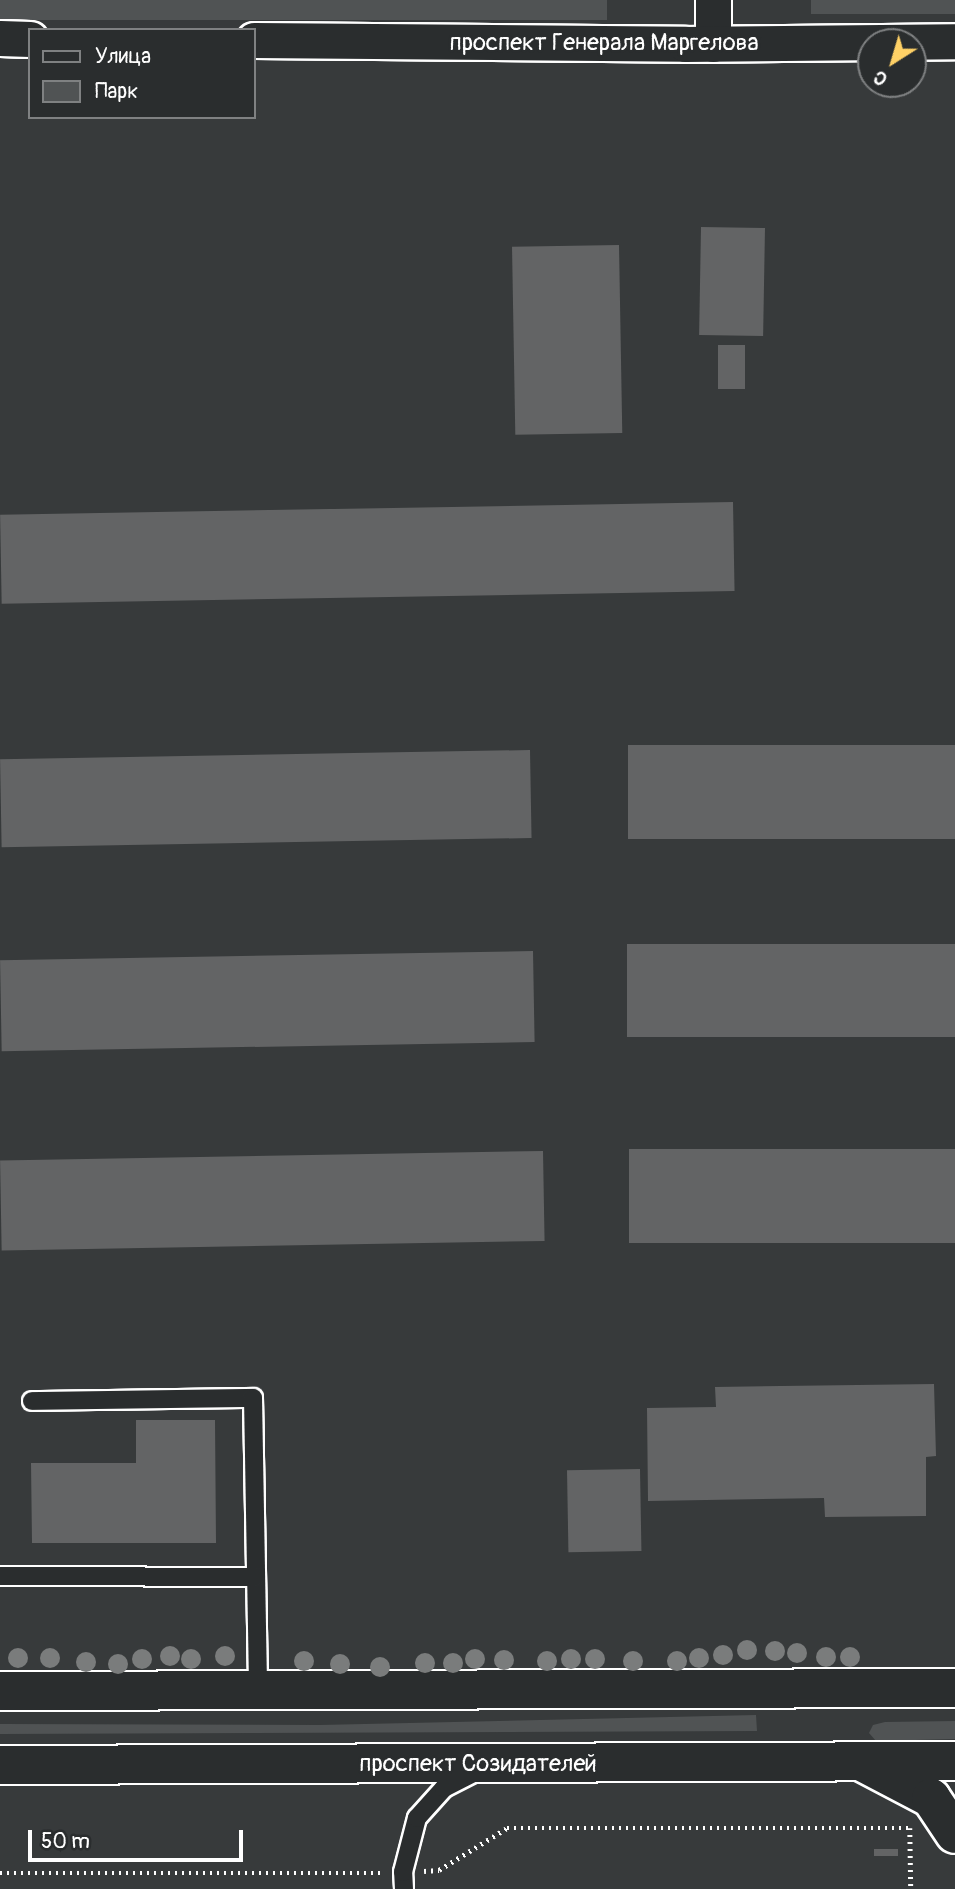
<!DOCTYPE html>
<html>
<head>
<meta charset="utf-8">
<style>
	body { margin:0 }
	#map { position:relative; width:955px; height:1889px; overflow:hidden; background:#373a3b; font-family:Pangolin,sans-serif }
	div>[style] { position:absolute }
	.green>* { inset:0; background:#505354; transform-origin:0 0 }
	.building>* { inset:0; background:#636465; transform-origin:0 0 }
	.path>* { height:4.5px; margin-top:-2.25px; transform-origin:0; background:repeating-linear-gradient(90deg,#fff 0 2px,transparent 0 7px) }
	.roads { filter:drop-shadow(2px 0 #fff) drop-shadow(-2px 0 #fff) drop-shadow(0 2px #fff) drop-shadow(0 -2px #fff) }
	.service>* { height:18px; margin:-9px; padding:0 9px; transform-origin:9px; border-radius:9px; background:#2a2d2e }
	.minor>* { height:35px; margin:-17.5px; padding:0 17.5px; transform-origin:17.5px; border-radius:17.5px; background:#2a2d2e }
	.tertiary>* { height:38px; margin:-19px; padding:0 19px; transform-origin:19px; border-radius:19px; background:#2a2d2e }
	.secondary>* { height:38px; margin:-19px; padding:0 19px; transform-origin:19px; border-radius:19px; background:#2a2d2e }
	.trees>* { width:20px; height:20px; margin:-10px; border-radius:50%; background:#7a7c7c }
	span { translate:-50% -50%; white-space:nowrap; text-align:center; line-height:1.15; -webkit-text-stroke:5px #2a2d2e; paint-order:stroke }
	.street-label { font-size:24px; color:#fff }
	.legend { position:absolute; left:28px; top:28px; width:228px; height:91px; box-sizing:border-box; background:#2a2d2e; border:2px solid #7f8182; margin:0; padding:9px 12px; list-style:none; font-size:21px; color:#fff }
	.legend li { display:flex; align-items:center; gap:14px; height:35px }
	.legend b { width:35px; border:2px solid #7f8182 }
	.north { position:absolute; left:857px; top:28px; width:70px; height:70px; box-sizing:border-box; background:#2a2d2e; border:2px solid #7f8182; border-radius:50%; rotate:217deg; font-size:19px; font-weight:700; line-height:28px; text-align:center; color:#fff }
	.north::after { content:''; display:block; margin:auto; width:24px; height:32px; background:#ffd166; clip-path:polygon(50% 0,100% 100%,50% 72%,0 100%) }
	.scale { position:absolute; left:28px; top:1830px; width:215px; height:32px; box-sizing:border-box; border:4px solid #fff; border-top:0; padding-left:9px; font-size:21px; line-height:24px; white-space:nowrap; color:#fff; -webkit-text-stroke:5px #2a2d2e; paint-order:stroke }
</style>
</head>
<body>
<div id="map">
	<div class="green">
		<i style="left:0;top:0;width:607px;height:20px"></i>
		<i style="left:811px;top:0;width:144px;height:14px"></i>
		<i style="clip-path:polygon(756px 1715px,757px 1731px,0 1734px,0 1724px,320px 1725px)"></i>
		<i style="clip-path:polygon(955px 1721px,955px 1739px,876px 1741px,869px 1733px,873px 1725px,885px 1722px)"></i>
	</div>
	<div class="building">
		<i style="left:701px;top:227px;width:64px;height:108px;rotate:1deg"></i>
		<i style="left:619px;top:245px;width:188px;height:107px;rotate:89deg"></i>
		<i style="left:718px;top:345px;width:27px;height:44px"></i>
		<i style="left:733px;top:502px;width:89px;height:733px;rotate:89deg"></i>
		<i style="left:955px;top:745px;width:94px;height:327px;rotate:90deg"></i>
		<i style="left:530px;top:750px;width:88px;height:530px;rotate:89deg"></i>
		<i style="left:955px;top:944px;width:93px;height:328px;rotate:90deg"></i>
		<i style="left:533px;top:951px;width:91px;height:533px;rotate:89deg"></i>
		<i style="left:955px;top:1149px;width:94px;height:326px;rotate:90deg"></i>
		<i style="left:543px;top:1151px;width:90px;height:543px;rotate:89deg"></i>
		<i style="clip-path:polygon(934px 1384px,936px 1456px,926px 1457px,926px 1516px,825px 1517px,824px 1498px,648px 1501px,647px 1408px,716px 1407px,715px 1387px)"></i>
		<i style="clip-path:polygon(136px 1420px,215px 1420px,216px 1543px,32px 1543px,31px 1463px,136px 1463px)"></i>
		<i style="left:640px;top:1469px;width:82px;height:73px;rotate:89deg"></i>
		<i style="left:874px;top:1849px;width:24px;height:7px"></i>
	</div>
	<div class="path">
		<i style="left:424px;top:1871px;width:15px;rotate:-4deg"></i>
		<i style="left:439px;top:1870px;width:80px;rotate:-31.7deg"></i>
		<i style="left:507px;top:1828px;width:403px"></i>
		<i style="left:910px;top:1828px;width:61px;rotate:89.1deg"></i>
		<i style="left:0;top:1873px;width:381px"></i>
	</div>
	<div class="roads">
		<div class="service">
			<i style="left:32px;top:1401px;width:221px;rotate:-0.8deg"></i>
			<i style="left:253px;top:1398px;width:292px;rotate:89deg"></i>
			<i style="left:0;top:1576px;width:256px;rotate:0.2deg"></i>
			<i style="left:404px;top:1889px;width:17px;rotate:-93deg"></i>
			<i style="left:403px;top:1872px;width:56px;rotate:-75.5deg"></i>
			<i style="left:417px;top:1818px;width:40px;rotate:-48deg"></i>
			<i style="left:444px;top:1788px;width:34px;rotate:-27deg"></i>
		</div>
		<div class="minor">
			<i style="left:713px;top:0;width:44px;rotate:90deg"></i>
			<i style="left:0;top:38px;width:30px;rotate:2deg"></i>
			<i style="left:254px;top:40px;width:431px;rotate:0.5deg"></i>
			<i style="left:685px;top:44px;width:270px;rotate:-0.6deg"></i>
		</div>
		<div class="tertiary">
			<i style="left:862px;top:1762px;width:78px;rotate:27.6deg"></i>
			<i style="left:931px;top:1798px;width:43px;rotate:56.3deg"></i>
		</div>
		<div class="secondary">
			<i style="left:0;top:1691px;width:955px;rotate:-0.18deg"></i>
			<i style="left:0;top:1765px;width:955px;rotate:-0.24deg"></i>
		</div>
	</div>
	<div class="trees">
		<i style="left:747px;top:1650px"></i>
		<i style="left:775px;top:1651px"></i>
		<i style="left:797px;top:1653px"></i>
		<i style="left:723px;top:1655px"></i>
		<i style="left:170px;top:1656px"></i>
		<i style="left:225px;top:1656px"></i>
		<i style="left:826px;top:1657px"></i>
		<i style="left:850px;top:1657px"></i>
		<i style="left:18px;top:1658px"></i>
		<i style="left:50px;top:1658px"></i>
		<i style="left:699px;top:1658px"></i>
		<i style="left:142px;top:1659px"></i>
		<i style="left:191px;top:1659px"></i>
		<i style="left:475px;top:1659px"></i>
		<i style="left:571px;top:1659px"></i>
		<i style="left:595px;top:1659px"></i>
		<i style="left:504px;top:1660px"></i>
		<i style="left:304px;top:1661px"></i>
		<i style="left:547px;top:1661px"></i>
		<i style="left:633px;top:1661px"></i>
		<i style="left:677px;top:1661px"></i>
		<i style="left:86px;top:1662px"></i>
		<i style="left:425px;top:1663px"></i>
		<i style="left:453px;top:1663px"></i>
		<i style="left:118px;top:1664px"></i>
		<i style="left:340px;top:1664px"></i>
		<i style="left:380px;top:1667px"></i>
	</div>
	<div class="street-label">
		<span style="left:604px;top:43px">проспект Генерала Маргелова</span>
		<span style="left:478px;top:1764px">проспект Созидателей</span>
	</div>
	<ul class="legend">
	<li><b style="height:9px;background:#2a2d2e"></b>Улица</li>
	<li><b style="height:19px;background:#505354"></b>Парк</li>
	</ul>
	<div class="north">С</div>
	<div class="scale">50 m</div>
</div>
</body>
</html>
